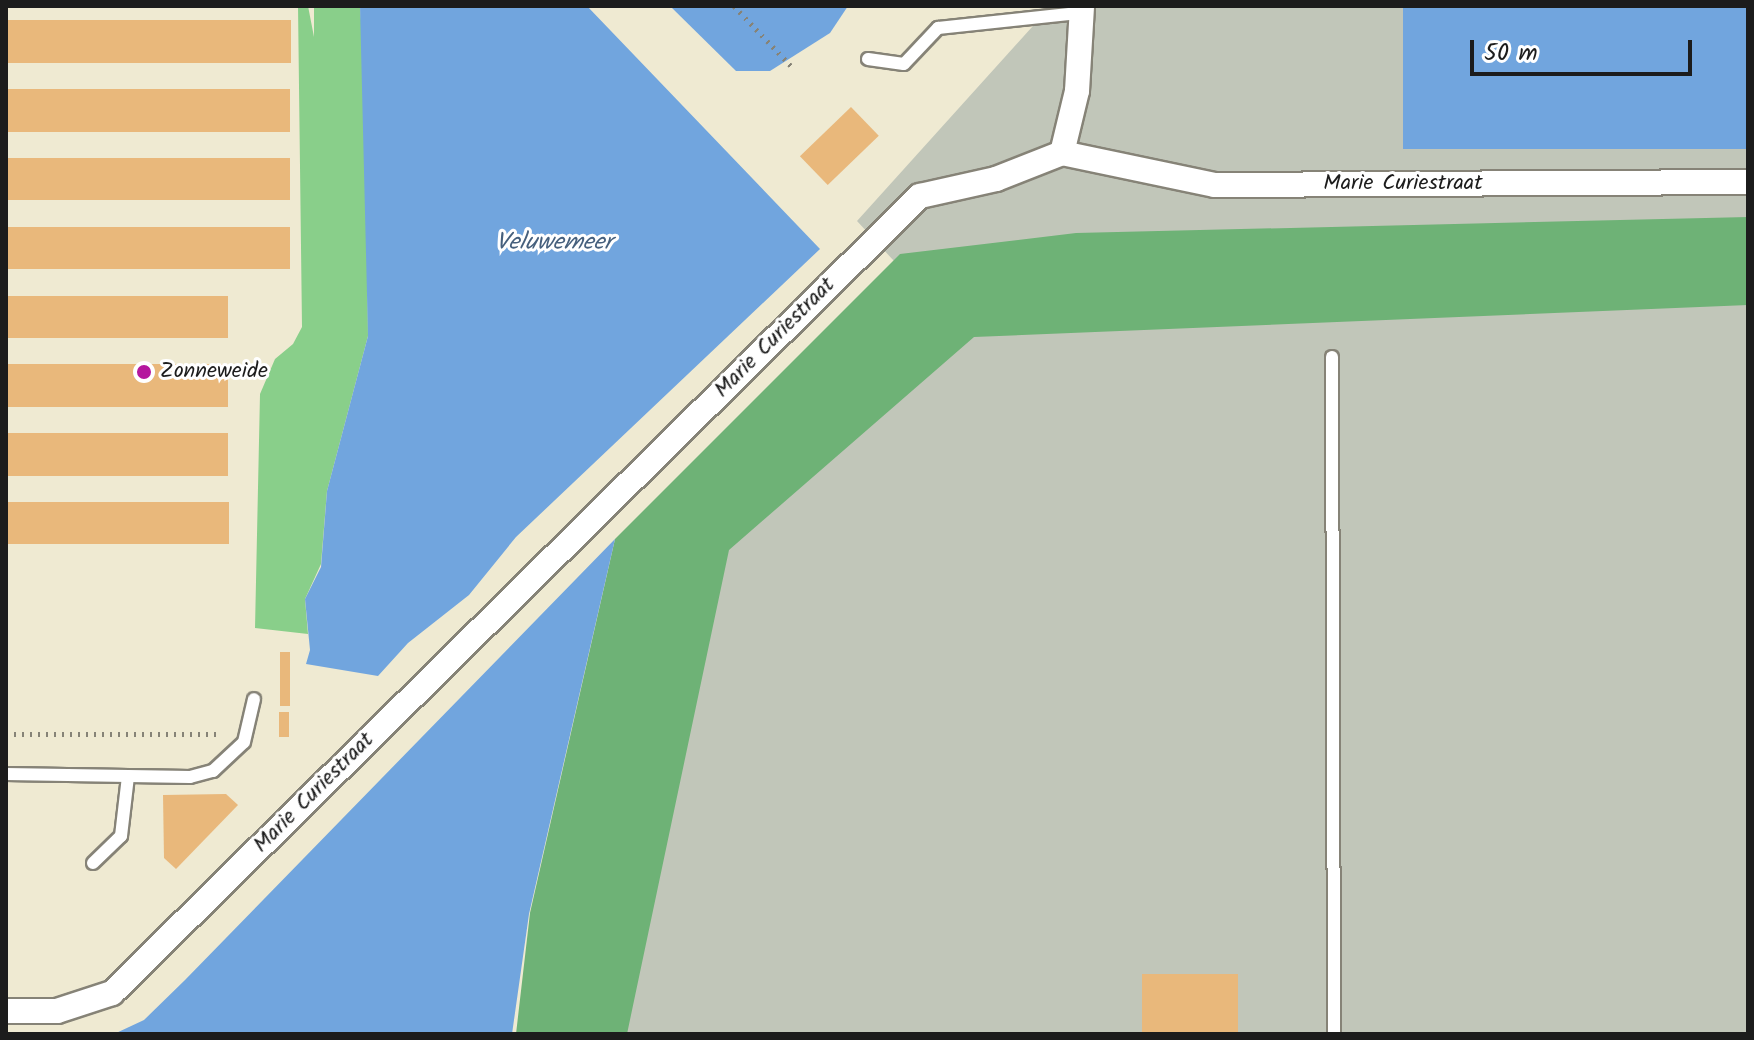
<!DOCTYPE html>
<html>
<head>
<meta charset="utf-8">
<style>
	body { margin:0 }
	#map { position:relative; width:1754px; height:1040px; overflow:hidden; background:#efead2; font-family:Kalam,sans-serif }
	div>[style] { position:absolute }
	.industrial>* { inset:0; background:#c1c6b9 }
	.green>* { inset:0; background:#89cf8a }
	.forest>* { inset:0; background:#6eb276 }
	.water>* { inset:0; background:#71a5de; transform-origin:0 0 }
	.building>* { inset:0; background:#e9b87b; transform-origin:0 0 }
	.path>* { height:5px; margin-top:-2.5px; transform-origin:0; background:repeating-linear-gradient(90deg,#868377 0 2px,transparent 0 8px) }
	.roads { filter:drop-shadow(2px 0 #868377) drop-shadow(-2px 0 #868377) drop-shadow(0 2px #868377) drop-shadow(0 -2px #868377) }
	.lane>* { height:12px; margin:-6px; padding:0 6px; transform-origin:6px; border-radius:6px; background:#fff }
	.street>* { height:24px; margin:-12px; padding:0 12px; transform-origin:12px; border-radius:12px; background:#fff }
	.dots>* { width:22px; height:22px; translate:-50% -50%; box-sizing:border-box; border:4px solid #fff; border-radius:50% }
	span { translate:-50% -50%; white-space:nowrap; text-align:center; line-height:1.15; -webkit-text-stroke:6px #fff; paint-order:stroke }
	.street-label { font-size:22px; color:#1c1c1c }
	.poi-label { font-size:22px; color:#1c1c1c }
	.left { translate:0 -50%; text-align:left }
	.water-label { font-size:24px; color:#46607d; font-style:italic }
	.frame { position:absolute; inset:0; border:8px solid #1c1c1c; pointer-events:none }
	.scale { position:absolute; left:1470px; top:40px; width:222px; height:36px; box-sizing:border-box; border:4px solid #1c1c1c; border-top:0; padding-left:10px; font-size:24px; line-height:28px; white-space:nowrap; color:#1c1c1c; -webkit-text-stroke:6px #fff; paint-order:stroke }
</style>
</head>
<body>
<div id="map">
	<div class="industrial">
		<i style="clip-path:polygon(1051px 6px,1748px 6px,1748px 1034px,596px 1034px,681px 490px,906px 274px,857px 221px)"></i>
	</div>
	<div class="green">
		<i style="clip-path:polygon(298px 6px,308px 6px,314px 37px,314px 6px,360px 6px,365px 77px,368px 336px,327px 491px,321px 564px,305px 599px,308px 634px,255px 628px,260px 394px,275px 359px,293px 344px,302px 327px)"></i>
	</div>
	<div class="forest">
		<i style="clip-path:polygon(1748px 217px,1748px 305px,974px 337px,729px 550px,627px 1034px,516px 1034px,530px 913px,615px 539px,900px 254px,1076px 233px)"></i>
	</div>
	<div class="water">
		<i style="clip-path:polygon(360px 6px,587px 6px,820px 249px,516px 537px,469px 595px,408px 643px,378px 676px,306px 664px,310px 650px,305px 599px,321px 567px,327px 491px,368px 336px)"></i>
		<i style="clip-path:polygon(670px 6px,848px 6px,830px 33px,770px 71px,736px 71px)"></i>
		<i style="left:1403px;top:6px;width:345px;height:143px"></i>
		<i style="clip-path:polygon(615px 539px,529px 914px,512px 1034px,114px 1034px,144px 1020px,185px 980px)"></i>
	</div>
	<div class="building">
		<i style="left:6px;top:20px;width:285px;height:43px"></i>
		<i style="left:6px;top:89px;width:284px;height:43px"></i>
		<i style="left:851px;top:107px;width:40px;height:71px;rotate:46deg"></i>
		<i style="left:6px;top:158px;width:284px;height:42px"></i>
		<i style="left:6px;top:227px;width:284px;height:42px"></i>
		<i style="left:6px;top:296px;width:222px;height:42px"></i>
		<i style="left:6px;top:364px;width:222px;height:43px"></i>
		<i style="left:6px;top:433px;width:222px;height:43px"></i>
		<i style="left:6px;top:502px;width:223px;height:42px"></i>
		<i style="left:280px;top:652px;width:10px;height:54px"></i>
		<i style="left:279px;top:712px;width:10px;height:25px"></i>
		<i style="clip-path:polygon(226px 794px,238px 805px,176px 869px,164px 858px,163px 795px)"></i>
		<i style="left:1142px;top:974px;width:96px;height:60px"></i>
	</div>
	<div class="path">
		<i style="left:734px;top:6px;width:87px;rotate:46.4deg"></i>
		<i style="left:6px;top:734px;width:215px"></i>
	</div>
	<div class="roads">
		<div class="lane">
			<i style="left:868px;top:59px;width:36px;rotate:8deg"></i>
			<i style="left:904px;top:64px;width:50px;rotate:-46.6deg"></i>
			<i style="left:938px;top:28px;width:141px;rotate:-6.1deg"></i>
			<i style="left:1332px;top:357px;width:677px;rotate:89.83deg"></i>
			<i style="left:6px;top:774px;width:184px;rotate:0.9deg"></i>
			<i style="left:190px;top:777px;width:24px;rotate:-15deg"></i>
			<i style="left:213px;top:771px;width:42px;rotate:-43.1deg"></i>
			<i style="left:244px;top:742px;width:44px;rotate:-76.9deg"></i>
			<i style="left:93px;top:863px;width:39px;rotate:-44deg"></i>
			<i style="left:121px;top:836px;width:60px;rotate:-83.3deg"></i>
		</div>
		<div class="street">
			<i style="left:1062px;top:153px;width:64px;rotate:-76.4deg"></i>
			<i style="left:1077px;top:91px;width:85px;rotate:-86.6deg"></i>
			<i style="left:6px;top:1011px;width:51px"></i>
			<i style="left:57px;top:1011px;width:58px;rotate:-18.1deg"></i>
			<i style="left:112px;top:993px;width:1135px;rotate:-44.61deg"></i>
			<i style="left:920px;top:196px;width:78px;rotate:-12.6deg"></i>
			<i style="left:996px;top:179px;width:71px;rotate:-21.5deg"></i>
			<i style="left:1062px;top:153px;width:156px;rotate:11.8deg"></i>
			<i style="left:1215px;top:185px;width:533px;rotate:-0.32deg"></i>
		</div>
	</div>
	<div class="dots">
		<i style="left:144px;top:372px;background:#b5179e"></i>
	</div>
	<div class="street-label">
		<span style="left:1403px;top:184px">Marie Curiestraat</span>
		<span style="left:775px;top:338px;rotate:-45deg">Marie Curiestraat</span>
		<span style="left:314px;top:793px;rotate:-45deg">Marie Curiestraat</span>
	</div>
	<div class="poi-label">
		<span class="left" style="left:160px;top:372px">Zonneweide</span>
	</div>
	<div class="water-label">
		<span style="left:554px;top:243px">Veluwemeer</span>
	</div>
	<div class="frame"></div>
	<div class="scale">50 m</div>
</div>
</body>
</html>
